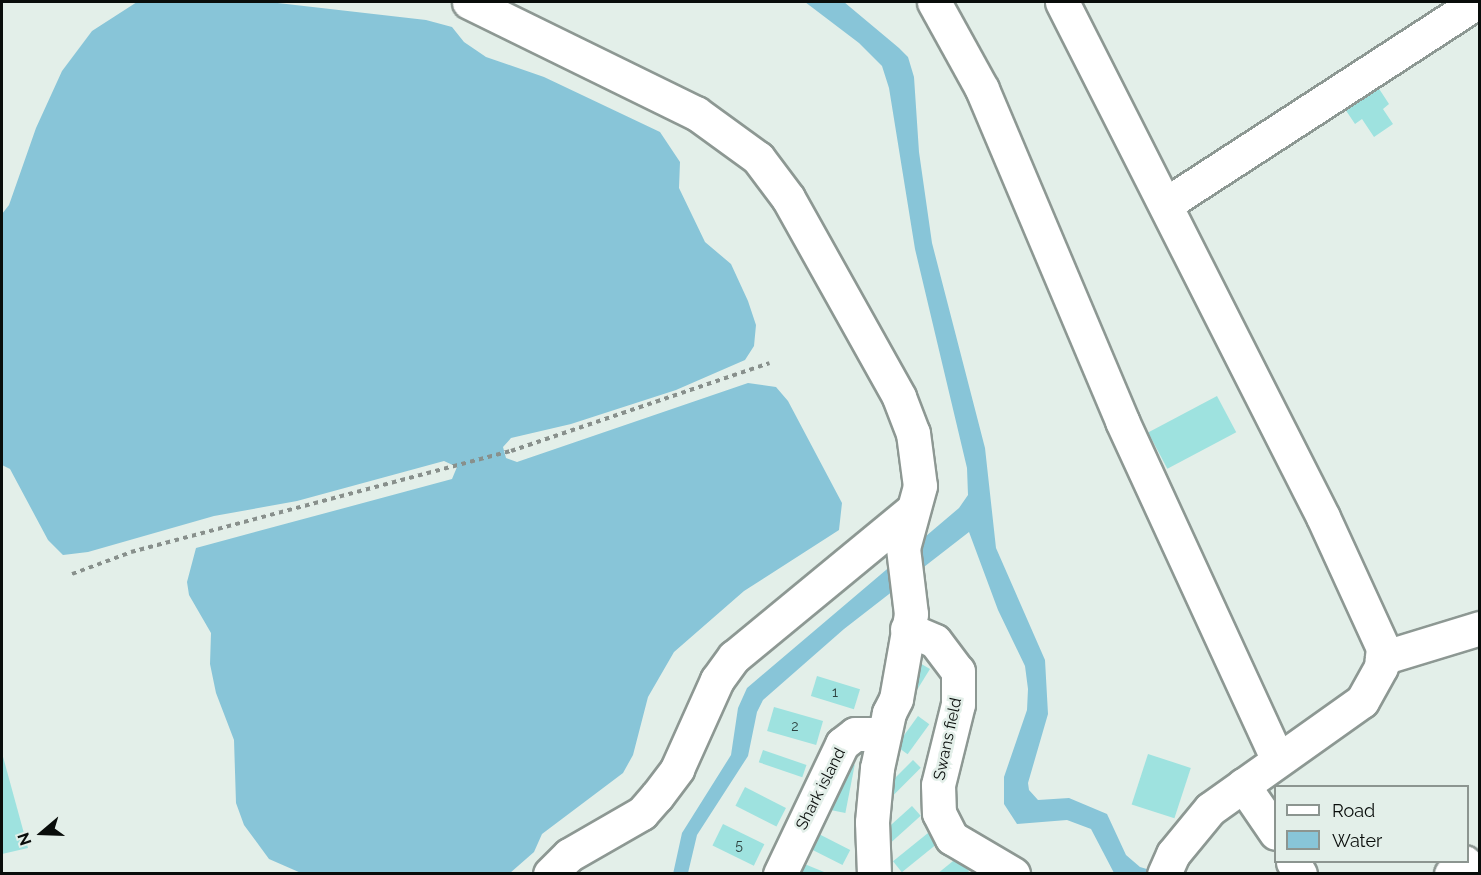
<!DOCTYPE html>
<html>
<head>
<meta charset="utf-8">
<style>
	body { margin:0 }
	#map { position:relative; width:1481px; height:875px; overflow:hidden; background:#e3efe9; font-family:Raleway,sans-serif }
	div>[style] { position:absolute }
	.water>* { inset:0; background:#88c5d8 }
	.building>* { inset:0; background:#9ee2df; transform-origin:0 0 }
	.path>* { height:4px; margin-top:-2px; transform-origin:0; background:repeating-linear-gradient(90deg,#88908c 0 4.5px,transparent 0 9px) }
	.roads { filter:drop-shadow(2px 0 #8d9893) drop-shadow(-2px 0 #8d9893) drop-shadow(0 2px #8d9893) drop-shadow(0 -2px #8d9893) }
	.minor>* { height:33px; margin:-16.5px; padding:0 16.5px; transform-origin:16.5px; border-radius:16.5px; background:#fff }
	span { translate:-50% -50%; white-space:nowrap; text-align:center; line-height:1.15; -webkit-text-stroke:5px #e3efe9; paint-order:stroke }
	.number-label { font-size:14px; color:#2e4240 }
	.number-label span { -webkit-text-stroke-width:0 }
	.street-label { font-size:16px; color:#090d0b }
	.frame { position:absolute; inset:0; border:3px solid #090d0b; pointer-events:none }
	.legend { position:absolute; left:1274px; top:785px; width:195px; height:78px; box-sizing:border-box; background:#e3efe9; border:2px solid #8c9590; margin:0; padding:8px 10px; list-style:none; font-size:18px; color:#090d0b }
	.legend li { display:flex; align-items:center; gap:12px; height:30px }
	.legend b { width:30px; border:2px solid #8c9590 }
	.north { position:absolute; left:12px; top:803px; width:60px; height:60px; -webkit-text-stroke:4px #e3efe9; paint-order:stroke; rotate:251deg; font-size:16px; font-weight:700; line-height:24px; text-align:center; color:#090d0b }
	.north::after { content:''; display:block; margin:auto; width:21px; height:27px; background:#090d0b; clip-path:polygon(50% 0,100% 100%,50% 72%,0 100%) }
</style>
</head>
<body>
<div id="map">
	<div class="water">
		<i style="clip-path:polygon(137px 2px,269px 2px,426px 20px,452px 27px,464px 42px,486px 57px,544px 77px,660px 132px,680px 162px,679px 188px,705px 242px,731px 264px,748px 301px,756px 325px,754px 346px,745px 360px,676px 390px,571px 424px,511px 438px,503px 447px,506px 458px,517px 462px,748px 383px,776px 387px,788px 401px,842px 503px,839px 530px,744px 591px,674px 652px,648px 697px,633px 755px,623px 773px,542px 834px,534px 852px,510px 873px,301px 873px,269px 859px,244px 825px,236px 803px,234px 740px,216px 693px,210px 664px,211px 633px,189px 595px,187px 582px,196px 548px,452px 479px,457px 467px,444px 461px,297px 501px,214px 516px,88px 552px,63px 555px,48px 540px,10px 469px,2px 465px,2px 214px,9px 205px,36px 128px,62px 71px,92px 31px)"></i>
		<i style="clip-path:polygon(805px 2px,844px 2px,899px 48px,908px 57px,914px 77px,919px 152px,932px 243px,985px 448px,996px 548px,1045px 660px,1048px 714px,1028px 783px,1029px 790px,1038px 800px,1069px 798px,1107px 814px,1126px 855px,1140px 867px,1160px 873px,1114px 873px,1091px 829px,1067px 820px,1017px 824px,1004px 804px,1004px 777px,1027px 710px,1028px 689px,1025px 666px,998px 610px,969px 532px,844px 629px,763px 700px,757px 712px,748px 756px,697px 835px,688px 873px,673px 874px,682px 833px,731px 755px,738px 708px,747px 688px,959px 508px,968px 495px,967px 468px,915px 249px,889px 88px,882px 66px,859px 43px)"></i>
	</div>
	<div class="building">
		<i style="clip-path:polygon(1374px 81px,1389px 104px,1383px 109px,1393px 124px,1374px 137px,1362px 119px,1355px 124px,1341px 103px)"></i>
		<i style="left:1217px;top:396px;width:41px;height:78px;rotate:62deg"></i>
		<i style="clip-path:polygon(918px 662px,930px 669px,907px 706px)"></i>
		<i style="left:817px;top:676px;width:45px;height:21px;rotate:17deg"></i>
		<i style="left:774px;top:707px;width:51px;height:25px;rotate:16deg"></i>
		<i style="left:918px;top:716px;width:14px;height:37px;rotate:36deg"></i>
		<i style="left:763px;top:750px;width:46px;height:13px;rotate:19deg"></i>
		<i style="clip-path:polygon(2px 753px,28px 848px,2px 854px)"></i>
		<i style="left:1148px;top:754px;width:45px;height:53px;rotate:18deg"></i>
		<i style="left:913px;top:760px;width:11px;height:42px;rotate:45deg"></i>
		<i style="left:840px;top:762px;width:15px;height:49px;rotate:11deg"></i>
		<i style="left:745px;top:787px;width:46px;height:21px;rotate:27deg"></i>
		<i style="left:912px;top:806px;width:13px;height:43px;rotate:48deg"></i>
		<i style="left:723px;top:824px;width:46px;height:24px;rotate:26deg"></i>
		<i style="left:811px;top:830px;width:44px;height:17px;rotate:27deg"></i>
		<i style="left:928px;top:833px;width:14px;height:45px;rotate:51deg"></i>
		<i style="clip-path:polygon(958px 857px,969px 871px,967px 874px,937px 874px)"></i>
		<i style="clip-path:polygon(802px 863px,829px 874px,798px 874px)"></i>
	</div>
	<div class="path">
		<i style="left:72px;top:574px;width:63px;rotate:-20.4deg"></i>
		<i style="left:131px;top:552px;width:393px;rotate:-14.9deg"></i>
		<i style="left:511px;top:451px;width:273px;rotate:-18.8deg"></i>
	</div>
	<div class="roads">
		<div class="minor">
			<i style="left:469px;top:2px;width:253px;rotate:26.1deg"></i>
			<i style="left:696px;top:113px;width:77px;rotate:36deg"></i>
			<i style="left:758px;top:158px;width:50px;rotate:53.1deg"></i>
			<i style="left:788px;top:198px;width:228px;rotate:60.8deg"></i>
			<i style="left:899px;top:397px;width:39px;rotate:69deg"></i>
			<i style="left:913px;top:433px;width:53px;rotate:82.5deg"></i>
			<i style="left:920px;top:486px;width:64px;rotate:105.3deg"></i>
			<i style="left:903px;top:548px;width:66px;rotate:83.1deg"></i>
			<i style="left:911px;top:614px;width:86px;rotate:100deg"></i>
			<i style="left:896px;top:699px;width:16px;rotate:117deg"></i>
			<i style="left:889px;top:713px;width:56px;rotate:102.3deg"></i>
			<i style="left:877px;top:768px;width:54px;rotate:95.3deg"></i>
			<i style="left:872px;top:822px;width:52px;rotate:87.8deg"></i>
			<i style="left:934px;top:2px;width:99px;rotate:61.1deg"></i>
			<i style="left:982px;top:89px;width:360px;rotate:67.1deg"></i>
			<i style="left:1122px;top:421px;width:373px;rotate:65.3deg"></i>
			<i style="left:1062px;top:2px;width:577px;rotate:63.12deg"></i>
			<i style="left:1323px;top:517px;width:144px;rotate:65.4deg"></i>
			<i style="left:1383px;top:648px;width:19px;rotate:96deg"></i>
			<i style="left:1381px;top:667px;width:39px;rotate:119deg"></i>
			<i style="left:1362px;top:701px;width:186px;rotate:144.6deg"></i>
			<i style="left:1210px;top:809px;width:58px;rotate:129.4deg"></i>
			<i style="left:1173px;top:854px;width:22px;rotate:114deg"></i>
			<i style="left:1166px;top:204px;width:371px;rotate:-33deg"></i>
			<i style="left:907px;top:629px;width:30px;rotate:23deg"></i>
			<i style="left:935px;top:641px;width:38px;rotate:53deg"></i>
			<i style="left:958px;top:671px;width:33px;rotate:90deg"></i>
			<i style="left:958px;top:704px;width:83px;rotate:103.9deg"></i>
			<i style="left:938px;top:785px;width:28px;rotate:88deg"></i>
			<i style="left:939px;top:813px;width:28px;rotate:63deg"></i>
			<i style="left:952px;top:838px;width:71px;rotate:30.5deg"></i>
			<i style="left:1382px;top:658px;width:102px;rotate:-17deg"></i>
			<i style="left:1243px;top:785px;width:58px;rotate:55.5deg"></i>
			<i style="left:1293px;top:862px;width:14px;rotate:60deg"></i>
			<i style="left:550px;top:874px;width:27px;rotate:-45deg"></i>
			<i style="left:569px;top:855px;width:84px;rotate:-29.9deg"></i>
			<i style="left:642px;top:813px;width:23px;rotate:-49deg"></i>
			<i style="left:657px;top:796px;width:34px;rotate:-53deg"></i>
			<i style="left:677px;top:769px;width:98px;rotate:-65.8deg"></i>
			<i style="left:717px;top:680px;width:29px;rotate:-54deg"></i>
			<i style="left:734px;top:657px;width:228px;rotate:-39.5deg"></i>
			<i style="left:780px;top:874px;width:144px;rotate:-64.5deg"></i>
			<i style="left:842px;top:744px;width:16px;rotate:-38deg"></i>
			<i style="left:855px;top:734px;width:29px"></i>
			<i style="left:1451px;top:874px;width:18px;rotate:-41deg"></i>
		</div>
	</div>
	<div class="number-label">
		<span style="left:835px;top:692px">1</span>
		<span style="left:795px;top:726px">2</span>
		<span style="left:739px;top:845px">5</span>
	</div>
	<div class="street-label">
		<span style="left:948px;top:739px;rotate:-78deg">Swans field</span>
		<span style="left:821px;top:789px;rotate:-63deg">Shark island</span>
	</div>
	<div class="frame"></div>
	<ul class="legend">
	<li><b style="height:8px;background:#fff"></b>Road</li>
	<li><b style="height:16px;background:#88c5d8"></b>Water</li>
	</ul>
	<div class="north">N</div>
</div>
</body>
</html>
